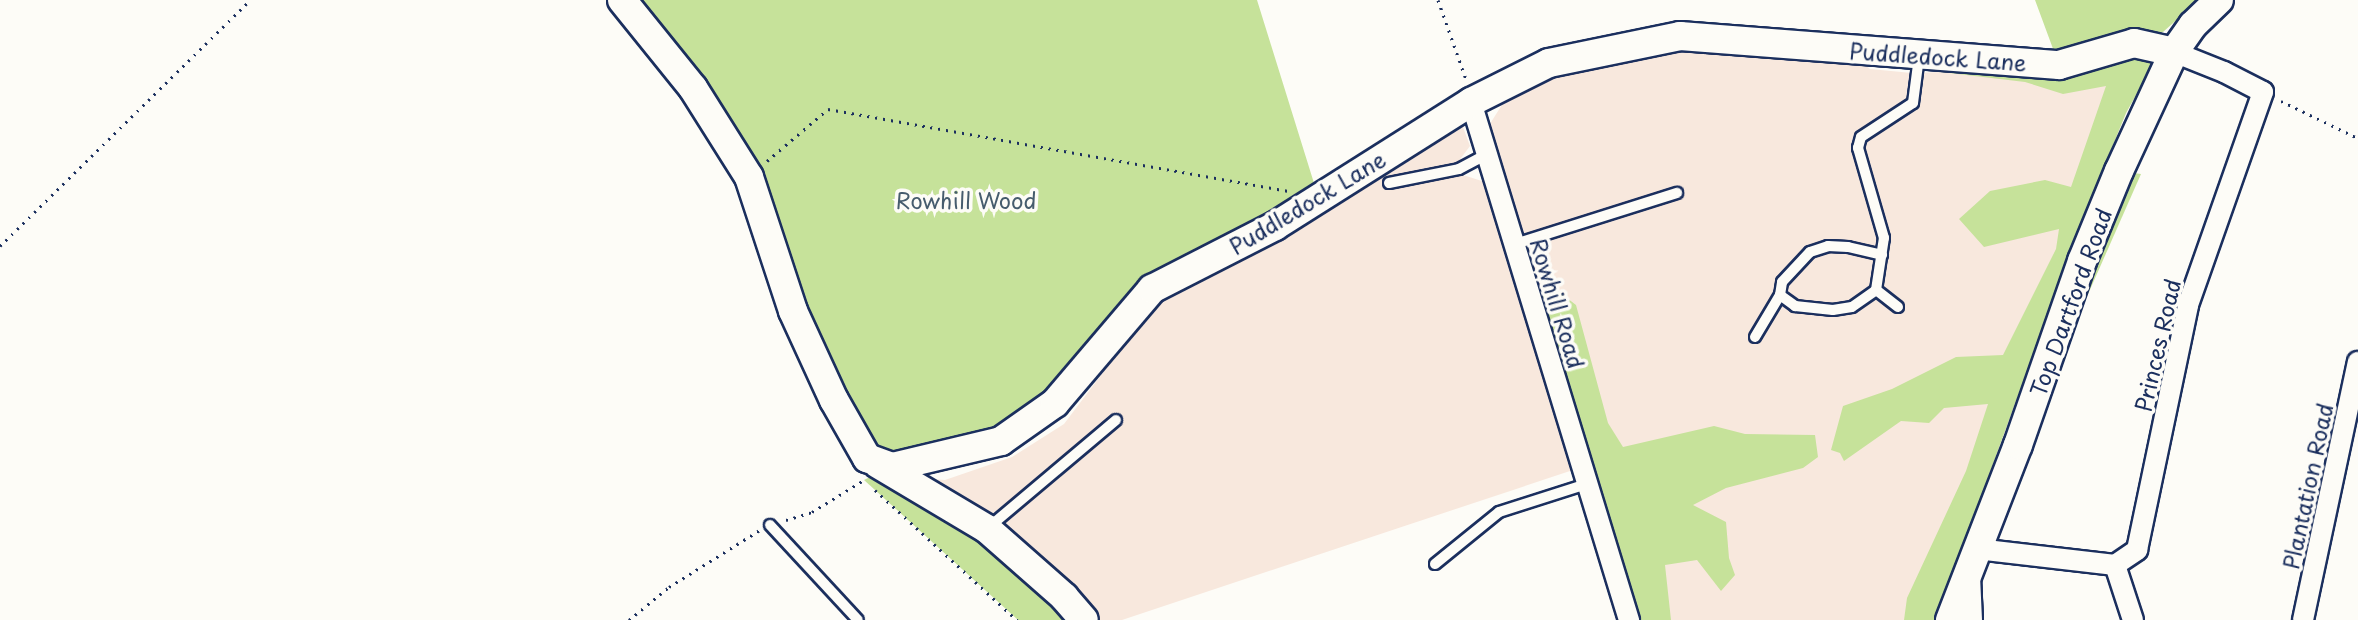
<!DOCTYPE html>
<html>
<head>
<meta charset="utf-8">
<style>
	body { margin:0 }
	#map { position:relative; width:2358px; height:620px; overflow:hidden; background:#fdfcf7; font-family:"Playpen Sans",sans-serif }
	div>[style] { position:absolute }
	.built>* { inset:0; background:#f8e8dd }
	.green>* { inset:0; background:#c6e29a }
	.path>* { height:3px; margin-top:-1.5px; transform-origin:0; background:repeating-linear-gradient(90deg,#1b2f5e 0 2px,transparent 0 8px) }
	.roads { filter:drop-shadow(2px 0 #1b2f5e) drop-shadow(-2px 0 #1b2f5e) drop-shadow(0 2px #1b2f5e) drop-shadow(0 -2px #1b2f5e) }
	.lane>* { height:10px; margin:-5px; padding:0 5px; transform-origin:5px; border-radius:5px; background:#fdfcf7 }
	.street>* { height:20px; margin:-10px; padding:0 10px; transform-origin:10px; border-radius:10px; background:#fdfcf7 }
	.secondary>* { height:28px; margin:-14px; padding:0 14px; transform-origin:14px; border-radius:14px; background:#fdfcf7 }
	span { translate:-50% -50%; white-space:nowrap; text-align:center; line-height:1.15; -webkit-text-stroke:7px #fdfcf7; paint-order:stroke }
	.street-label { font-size:22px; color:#1b2f5e }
	.park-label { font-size:22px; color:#465c6d }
</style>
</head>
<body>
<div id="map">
	<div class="built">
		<i style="clip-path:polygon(1682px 42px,1852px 55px,1870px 69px,1912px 73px,1941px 72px,1941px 63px,2159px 53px,2126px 113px,2078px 231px,1936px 620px,1641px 620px,1488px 127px,1510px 92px,1552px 72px)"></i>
		<i style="clip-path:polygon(1460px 119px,1470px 146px,1458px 162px,1459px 169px,1463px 175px,1485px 182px,1576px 469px,1122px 620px,1090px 620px,906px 477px,945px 480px,1012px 457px,1064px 424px,1161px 296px)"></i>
	</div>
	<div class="green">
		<i style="clip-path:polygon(627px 0,1257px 0,1318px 196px,1152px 288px,1001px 440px,870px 457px,750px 176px)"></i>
		<i style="clip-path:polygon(2035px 0,2199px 0,2163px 32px,2139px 34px,2059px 65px)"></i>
		<i style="clip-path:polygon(2159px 53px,2126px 113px,2078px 231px,1936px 620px,1904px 620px,1907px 598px,1966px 471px,1988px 404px,1944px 408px,1929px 423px,1901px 421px,1844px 461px,1840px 453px,1831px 450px,1843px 406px,1892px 389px,1956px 357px,2003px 355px,2056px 249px,2059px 229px,1984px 247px,1959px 219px,1990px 191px,2045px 180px,2071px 187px,2106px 86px,2063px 94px,2025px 82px,1941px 72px,1941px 63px,2090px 62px)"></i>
		<i style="clip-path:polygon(2120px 171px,2141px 174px,2085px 301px,2081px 299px)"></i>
		<i style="clip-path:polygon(1558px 291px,1576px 305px,1608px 423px,1623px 447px,1714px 426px,1745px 434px,1815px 435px,1818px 457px,1803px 468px,1726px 488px,1693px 505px,1726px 522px,1729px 558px,1735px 575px,1721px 591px,1697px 560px,1665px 565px,1671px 620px,1641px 620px,1537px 294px)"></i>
		<i style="clip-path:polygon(886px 469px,1084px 620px,1018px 620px,864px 480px)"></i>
	</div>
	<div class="path">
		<i style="left:1438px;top:0;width:84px;rotate:70.5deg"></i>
		<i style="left:2281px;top:101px;width:85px;rotate:25.7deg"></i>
		<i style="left:767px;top:161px;width:80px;rotate:-40.4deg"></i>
		<i style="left:828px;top:109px;width:468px;rotate:10.1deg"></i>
		<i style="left:0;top:246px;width:351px;rotate:-44.5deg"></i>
		<i style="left:875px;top:490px;width:193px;rotate:42.5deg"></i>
		<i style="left:786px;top:520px;width:27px;rotate:-17deg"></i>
		<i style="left:812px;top:512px;width:61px;rotate:-31.6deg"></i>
		<i style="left:629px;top:620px;width:52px;rotate:-39.5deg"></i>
		<i style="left:669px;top:587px;width:107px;rotate:-32.1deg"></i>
	</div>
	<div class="roads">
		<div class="lane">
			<i style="left:1389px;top:183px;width:71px;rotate:-11.3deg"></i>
			<i style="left:1459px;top:169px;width:32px;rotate:-28deg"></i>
			<i style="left:1515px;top:244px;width:170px;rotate:-17.5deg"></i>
			<i style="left:1780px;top:295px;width:13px;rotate:-81deg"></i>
			<i style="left:1782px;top:282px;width:41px;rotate:-47deg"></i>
			<i style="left:1810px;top:252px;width:19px;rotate:-18deg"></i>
			<i style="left:1828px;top:246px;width:20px;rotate:3deg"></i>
			<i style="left:1848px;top:247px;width:35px;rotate:13deg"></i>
			<i style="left:1898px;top:307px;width:28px;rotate:-142deg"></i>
			<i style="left:1876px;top:290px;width:53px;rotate:-81.3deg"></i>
			<i style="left:1884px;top:238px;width:94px;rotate:-106.1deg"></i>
			<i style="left:1858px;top:148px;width:11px;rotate:-75deg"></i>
			<i style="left:1861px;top:137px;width:62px;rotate:-33.2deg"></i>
			<i style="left:1913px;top:103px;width:46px;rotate:-82.6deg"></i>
			<i style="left:1755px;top:337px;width:49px;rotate:-59.2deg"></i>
			<i style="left:1780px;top:295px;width:19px;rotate:36deg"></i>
			<i style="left:1795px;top:306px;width:38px;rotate:6deg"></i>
			<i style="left:1833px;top:310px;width:19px;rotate:-9deg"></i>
			<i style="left:1852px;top:307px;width:29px;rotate:-35deg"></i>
			<i style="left:770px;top:525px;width:129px;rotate:47.2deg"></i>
			<i style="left:989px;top:527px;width:166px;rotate:-40.1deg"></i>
			<i style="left:1435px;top:564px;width:82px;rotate:-39.1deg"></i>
			<i style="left:1499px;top:512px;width:92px;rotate:-17.7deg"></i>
		</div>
		<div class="street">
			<i style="left:1471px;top:102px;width:542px;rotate:73.04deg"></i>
			<i style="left:1977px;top:549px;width:139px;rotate:6.6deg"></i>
			<i style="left:2115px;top:565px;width:27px;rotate:-34deg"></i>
			<i style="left:2137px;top:550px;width:250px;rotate:-78.2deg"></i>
			<i style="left:2188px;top:305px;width:226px;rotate:-70.6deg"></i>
			<i style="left:2263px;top:92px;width:44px;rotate:-152.9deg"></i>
			<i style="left:2224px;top:72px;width:54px;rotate:-158.2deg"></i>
			<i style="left:2115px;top:565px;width:58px;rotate:71.9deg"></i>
			<i style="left:1970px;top:576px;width:44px;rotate:87.4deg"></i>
			<i style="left:2303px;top:620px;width:264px;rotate:-78deg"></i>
		</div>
		<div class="secondary">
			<i style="left:622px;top:0;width:113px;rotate:51.1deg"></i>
			<i style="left:693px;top:88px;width:105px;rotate:57.8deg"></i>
			<i style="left:749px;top:177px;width:141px;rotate:71.8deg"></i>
			<i style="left:793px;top:311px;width:98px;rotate:65.3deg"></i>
			<i style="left:834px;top:400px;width:67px;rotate:60.4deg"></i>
			<i style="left:867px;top:458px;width:27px;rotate:20deg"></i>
			<i style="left:892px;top:467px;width:112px;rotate:-13.4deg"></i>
			<i style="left:1001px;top:441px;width:66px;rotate:-35.1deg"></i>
			<i style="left:1055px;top:403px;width:150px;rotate:-49.6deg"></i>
			<i style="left:1152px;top:289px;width:138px;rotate:-27.1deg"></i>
			<i style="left:1275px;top:226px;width:232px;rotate:-32.3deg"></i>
			<i style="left:1471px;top:102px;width:87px;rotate:-26.6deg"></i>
			<i style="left:1549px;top:63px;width:134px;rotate:-11.6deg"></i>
			<i style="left:1680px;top:36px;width:380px;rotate:4.4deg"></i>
			<i style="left:2059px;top:65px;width:78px;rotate:-16.3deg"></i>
			<i style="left:2134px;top:43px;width:41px;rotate:12.7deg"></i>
			<i style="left:878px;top:464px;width:127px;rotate:30.8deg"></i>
			<i style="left:987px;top:529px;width:103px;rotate:41.4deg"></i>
			<i style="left:1064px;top:597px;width:30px;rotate:49deg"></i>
			<i style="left:1950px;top:620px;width:188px;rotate:-68.8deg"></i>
			<i style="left:2018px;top:445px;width:195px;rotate:-70.8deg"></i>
			<i style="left:2082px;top:261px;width:97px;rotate:-67.7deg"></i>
			<i style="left:2119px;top:171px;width:131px;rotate:-65.2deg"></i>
			<i style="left:2174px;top:52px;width:33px;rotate:-55deg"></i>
			<i style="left:2193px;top:25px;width:36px;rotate:-44deg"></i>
		</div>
	</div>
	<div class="street-label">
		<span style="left:1938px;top:56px;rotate:4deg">Puddledock Lane</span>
		<span style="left:1307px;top:202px;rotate:-31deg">Puddledock Lane</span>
		<span style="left:2070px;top:302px;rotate:-70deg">Top Dartford Road</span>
		<span style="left:1558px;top:303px;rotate:73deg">Rowhill Road</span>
		<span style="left:2157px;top:345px;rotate:-77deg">Princes Road</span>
		<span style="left:2307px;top:486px;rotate:-78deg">Plantation Road</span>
	</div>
	<div class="park-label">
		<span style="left:966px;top:200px">Rowhill Wood</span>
	</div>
</div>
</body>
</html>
